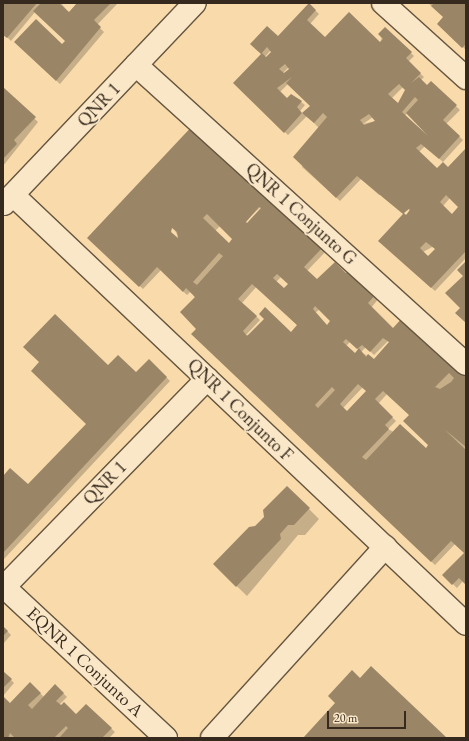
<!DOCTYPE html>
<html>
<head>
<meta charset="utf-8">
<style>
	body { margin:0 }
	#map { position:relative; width:469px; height:741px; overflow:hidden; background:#f8daab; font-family:"EB Garamond",serif }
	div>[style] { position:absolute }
	.shadow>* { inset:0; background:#0003 }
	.building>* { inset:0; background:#9a8667 }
	.roads { filter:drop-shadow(1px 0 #665640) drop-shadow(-1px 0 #665640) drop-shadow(0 1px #665640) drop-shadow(0 -1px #665640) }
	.minor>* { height:22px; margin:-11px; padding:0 11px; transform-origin:11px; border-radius:11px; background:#fae7c8 }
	span { translate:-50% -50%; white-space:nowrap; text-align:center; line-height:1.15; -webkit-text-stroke:4px #fae7c8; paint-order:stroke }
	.street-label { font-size:18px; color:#352a1d }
	.frame { position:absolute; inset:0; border:4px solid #352a1d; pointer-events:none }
	.scale { position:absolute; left:327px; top:711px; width:79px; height:18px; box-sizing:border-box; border:2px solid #352a1d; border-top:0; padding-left:5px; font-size:12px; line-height:14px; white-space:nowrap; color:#352a1d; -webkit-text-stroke:3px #fae7c8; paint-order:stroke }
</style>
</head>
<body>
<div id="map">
	<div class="shadow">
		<i style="clip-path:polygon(3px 3px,61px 3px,69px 13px,78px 3px,118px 3px,97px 25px,104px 32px,60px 84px,15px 42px,62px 46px,66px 41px,35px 12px,11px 41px,3px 33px)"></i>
		<i style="clip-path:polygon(428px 3px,466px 3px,466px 50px,438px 23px,444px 17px)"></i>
		<i style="clip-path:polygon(evenodd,309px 4px,319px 14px,310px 24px,326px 39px,380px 43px,385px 28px,414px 56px,408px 62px,424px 77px,421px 80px,427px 86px,431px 82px,460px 110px,446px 124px,463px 140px,443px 162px,425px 146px,419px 152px,437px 169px,448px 169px,466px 149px,466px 258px,435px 291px,383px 244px,407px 217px,411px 204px,382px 193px,379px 195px,361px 179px,340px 201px,302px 167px,319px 128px,307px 116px,288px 135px,234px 83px,262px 54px,251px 44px,278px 37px,309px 4px,271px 50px,273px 52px,264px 60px,263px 59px,271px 50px,309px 4px,289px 67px,290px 69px,283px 76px,281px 75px,289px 67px,309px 4px,288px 84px,311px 106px,302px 114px,300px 111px,305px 105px,301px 102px,287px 99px,280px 92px,288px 84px,309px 4px,403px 87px,407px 90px,398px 104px,391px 99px,403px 87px,309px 4px,407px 113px,430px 137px,405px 116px,407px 113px,309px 4px,373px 117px,376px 121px,363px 124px,373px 117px,309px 4px,450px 198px,460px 207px,452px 215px,443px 206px,450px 198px,309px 4px,434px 246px,436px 249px,428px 257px,423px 252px,434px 246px)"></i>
		<i style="clip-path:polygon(3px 88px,38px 122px,3px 166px)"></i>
		<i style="clip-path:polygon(evenodd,197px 122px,328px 249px,307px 271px,318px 281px,346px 275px,379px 298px,371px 308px,393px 329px,466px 373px,466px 584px,463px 581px,457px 588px,444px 575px,465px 553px,455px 544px,435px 565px,251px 389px,191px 291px,187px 295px,161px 270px,143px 289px,88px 238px,197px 122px,264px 204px,247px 225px,244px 222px,264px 204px,197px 122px,172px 225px,181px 242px,170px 232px,172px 225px,197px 122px,220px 226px,234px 239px,229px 244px,215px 231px,220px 226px,197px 122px,281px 277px,289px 284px,284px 289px,276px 282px,281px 277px,197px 122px,257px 286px,298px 326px,291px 333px,246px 335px,260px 320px,242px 303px,257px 286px,197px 122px,320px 309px,332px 321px,327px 326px,315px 313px,320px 309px,197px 122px,388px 341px,390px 342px,374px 360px,361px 352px,366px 347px,374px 355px,388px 341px,197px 122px,350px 342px,359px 350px,355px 354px,346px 346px,350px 342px,197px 122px,363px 387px,367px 391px,347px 412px,343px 408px,363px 387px,197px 122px,387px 394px,410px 415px,430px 445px,426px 449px,388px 429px,396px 421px,378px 404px,387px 394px)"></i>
		<i style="clip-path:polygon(149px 360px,170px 381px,4px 559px,3px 477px,28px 486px,87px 424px,108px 367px,136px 374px)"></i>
		<i style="clip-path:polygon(309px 509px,319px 519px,305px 535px,298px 535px,247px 596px,214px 564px,256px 527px)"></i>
		<i style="clip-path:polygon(3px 627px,11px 635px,3px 644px)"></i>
		<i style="clip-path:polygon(3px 672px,14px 683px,3px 696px)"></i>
		<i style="clip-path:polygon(30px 683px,44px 697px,55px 685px,67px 697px,59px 705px,76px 715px,86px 705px,115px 732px,109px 738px,3px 738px,3px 698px,10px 704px)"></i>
	</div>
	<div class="building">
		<i style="clip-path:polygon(3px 3px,37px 3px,7px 38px,3px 35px)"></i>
		<i style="clip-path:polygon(41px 3px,59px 3px,69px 12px,77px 3px,111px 3px,94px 20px,101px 27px,56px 81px,14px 42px,36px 19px,62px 44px,65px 41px,33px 11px)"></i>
		<i style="clip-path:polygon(evenodd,309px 3px,316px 10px,307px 20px,325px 37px,349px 12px,380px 42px,383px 39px,378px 34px,385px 27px,412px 52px,406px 58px,421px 73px,411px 83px,419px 77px,427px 85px,431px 81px,457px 105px,443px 120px,460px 136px,439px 159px,421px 144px,416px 148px,437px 168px,443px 162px,448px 167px,466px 148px,466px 251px,431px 288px,378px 241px,403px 214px,357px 176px,336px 198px,293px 157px,327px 117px,323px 113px,314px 123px,302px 113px,310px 106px,286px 83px,292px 77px,277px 88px,287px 98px,291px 94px,302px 101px,297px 107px,302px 113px,284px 133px,233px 83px,262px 53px,266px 57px,271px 52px,267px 47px,261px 54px,250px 44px,267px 26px,278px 36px,309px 3px,285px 64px,289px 69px,284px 73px,279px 69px,285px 64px,309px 3px,399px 84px,405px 90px,398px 103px,388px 94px,399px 84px,309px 3px,415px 97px,418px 100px,406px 113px,428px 136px,402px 112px,415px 97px,309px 3px,369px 114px,375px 121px,364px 125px,360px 120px,369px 114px,309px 3px,446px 195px,458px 207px,452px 214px,440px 202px,446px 195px,309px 3px,409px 209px,410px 210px,406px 215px,404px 213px,409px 209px,309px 3px,426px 242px,435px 249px,428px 256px,420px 248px,426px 242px)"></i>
		<i style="clip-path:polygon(434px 3px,466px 3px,466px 44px,462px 48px,437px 24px,443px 17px,431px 6px)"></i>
		<i style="clip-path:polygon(3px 87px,36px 117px,14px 140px,17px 144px,3px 159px)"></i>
		<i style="clip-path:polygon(evenodd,197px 121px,325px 245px,304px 267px,317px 279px,335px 262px,346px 273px,350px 269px,376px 294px,368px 303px,393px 328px,404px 316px,466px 371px,466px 447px,444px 429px,466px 450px,466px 585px,459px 578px,452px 585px,442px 575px,464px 553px,451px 541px,431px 562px,191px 334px,196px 329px,180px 312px,195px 297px,186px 288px,183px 292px,157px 267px,139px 287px,87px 238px,197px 121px,259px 207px,261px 208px,247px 223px,246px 222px,259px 207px,197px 121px,207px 214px,232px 239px,229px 243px,203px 218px,207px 214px,197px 121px,172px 228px,177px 232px,178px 238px,171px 232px,172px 228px,197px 121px,219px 253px,223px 256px,197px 285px,193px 282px,219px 253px,197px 121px,277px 274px,288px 284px,284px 288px,273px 278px,277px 274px,197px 121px,252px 284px,297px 325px,291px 332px,265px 307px,259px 314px,264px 319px,247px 336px,243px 331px,257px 316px,238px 299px,252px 284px,197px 121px,315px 306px,330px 321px,327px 325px,313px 309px,315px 306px,197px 121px,383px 338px,389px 342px,374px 359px,368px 354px,366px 357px,359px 348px,355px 353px,343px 342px,346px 339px,357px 349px,362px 345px,370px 352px,383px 338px,197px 121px,449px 373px,454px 378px,451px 382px,440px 389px,435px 387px,449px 373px,197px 121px,358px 384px,366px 391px,347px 411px,340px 404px,358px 384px,197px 121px,332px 387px,335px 390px,318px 408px,315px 405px,332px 387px,197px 121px,383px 391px,409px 415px,403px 421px,428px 445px,426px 448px,400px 424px,366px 460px,362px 457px,389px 429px,385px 425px,393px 417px,375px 399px,383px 391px)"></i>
		<i style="clip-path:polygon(466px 261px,466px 323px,455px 313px,460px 308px,445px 293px,463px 276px,457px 270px)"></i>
		<i style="clip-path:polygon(55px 314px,108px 365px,118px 355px,136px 372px,149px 359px,167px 377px,3px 553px,3px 476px,10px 468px,28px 484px,86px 424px,31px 371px,39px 362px,23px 347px)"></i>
		<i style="clip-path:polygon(287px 486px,310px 508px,294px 525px,288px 525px,280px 534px,281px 539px,236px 587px,213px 564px,249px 527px,255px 526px,264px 517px,263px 510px)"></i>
		<i style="clip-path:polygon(3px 626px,8px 631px,3px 636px)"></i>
		<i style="clip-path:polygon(371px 666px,447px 738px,303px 738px,335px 703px,328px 696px,352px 670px,360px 678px)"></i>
		<i style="clip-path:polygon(3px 671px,12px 679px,3px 688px)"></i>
		<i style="clip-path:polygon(30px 682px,41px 693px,28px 705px,32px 709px,55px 684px,64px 693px,56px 701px,61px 705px,64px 702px,76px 714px,86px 704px,112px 728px,102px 738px,59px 738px,68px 728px,66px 726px,54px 738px,15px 738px,10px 733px,8px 738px,3px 738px,3px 696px,10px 703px)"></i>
	</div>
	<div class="roads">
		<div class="minor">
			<i style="left:383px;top:3px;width:112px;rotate:42.1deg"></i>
			<i style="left:136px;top:65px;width:445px;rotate:42.2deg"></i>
			<i style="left:13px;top:195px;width:624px;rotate:43.44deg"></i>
			<i style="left:4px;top:204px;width:277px;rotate:-46.5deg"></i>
			<i style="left:3px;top:586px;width:223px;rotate:43deg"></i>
			<i style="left:4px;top:587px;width:291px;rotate:-45.7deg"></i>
			<i style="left:212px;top:738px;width:258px;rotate:-47.8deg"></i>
		</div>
	</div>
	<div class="street-label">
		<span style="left:99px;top:105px;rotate:-47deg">QNR 1</span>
		<span style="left:301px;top:214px;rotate:42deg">QNR 1 Conjunto G</span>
		<span style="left:240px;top:410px;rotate:44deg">QNR 1 Conjunto F</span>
		<span style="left:105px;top:483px;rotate:-46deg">QNR 1</span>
		<span style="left:85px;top:662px;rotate:43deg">EQNR 1 Conjunto A</span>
	</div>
	<div class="frame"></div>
	<div class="scale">20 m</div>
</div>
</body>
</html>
